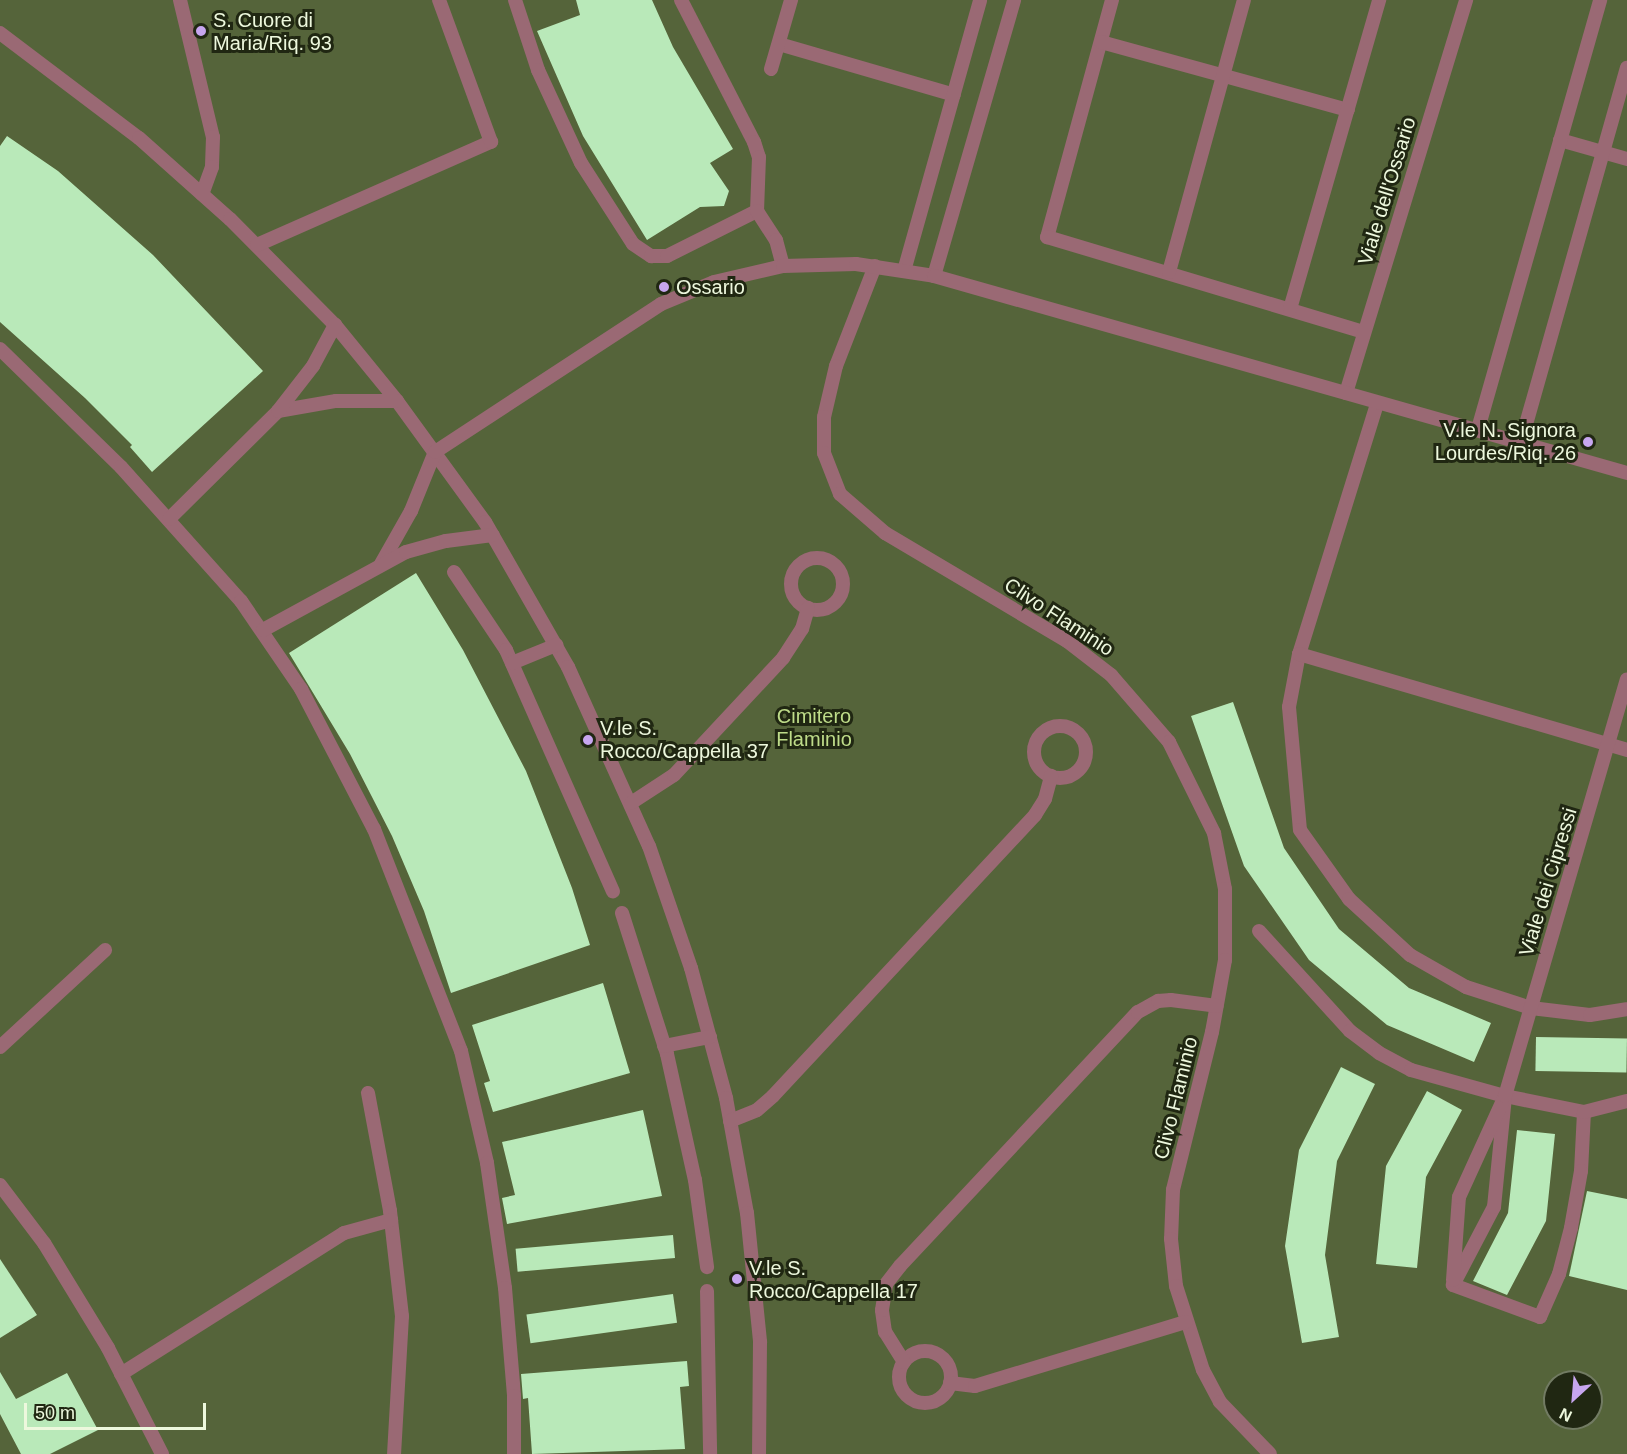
<!DOCTYPE html>
<html>
<head>
<meta charset="utf-8">
<style>
	body { margin:0 }
	#map { position:relative; width:1627px; height:1454px; overflow:hidden; background:#344312; font-family:Helvetica,sans-serif }
	div>[style] { position:absolute }
	.green>* { inset:0; background:#55643a }
	.building>* { inset:0; background:#b9e9b9; transform-origin:0 0 }
	.service>* { height:14px; margin:-7px; padding:0 7px; transform-origin:7px; border-radius:7px; background:#9a6974 }
	.service>.ring { margin:-7px; padding:0; box-sizing:content-box; background:none; border:14px solid #9a6974; border-radius:50% }
	.dots>* { width:16px; height:16px; translate:-50% -50%; box-sizing:border-box; border:3px solid #202712; border-radius:50% }
	span { translate:-50% -50%; white-space:nowrap; text-align:center; line-height:1.15; -webkit-text-stroke:6px #202712; paint-order:stroke }
	.poi-label { font-size:20px; color:#edf8dd }
	.left { translate:0 -50%; text-align:left }
	.right { translate:-100% -50%; text-align:right }
	.street-label { font-size:20px; color:#edf8dd }
	.park-label { font-size:20px; color:#bedc89 }
	.north { position:absolute; left:1543px; top:1370px; width:60px; height:60px; box-sizing:border-box; background:#202712; border:2px solid #727b63; border-radius:50%; rotate:206deg; font-size:16px; font-weight:700; line-height:24px; text-align:center; color:#edf8dd }
	.north::after { content:''; display:block; margin:auto; width:21px; height:27px; background:#c7a6ef; clip-path:polygon(50% 0,100% 100%,50% 72%,0 100%) }
	.scale { position:absolute; left:24px; top:1403px; width:182px; height:27px; box-sizing:border-box; border:3px solid #edf8dd; border-top:0; padding-left:8px; font-size:18px; line-height:21px; white-space:nowrap; color:#edf8dd; -webkit-text-stroke:4px #202712; paint-order:stroke }
</style>
</head>
<body>
<div id="map">
	<div class="green">
		<i style="clip-path:polygon(evenodd,0 0,1627px 0,1627px 1454px,0 1454px,0 0,1555px 1382px,1591px 1382px,1591px 1418px,1555px 1418px,1555px 1382px)"></i>
	</div>
	<div class="building">
		<i style="clip-path:polygon(576px 0,652px 0,673px 47px,733px 149px,710px 163px,729px 191px,724px 206px,700px 207px,647px 240px,583px 136px,537px 31px,580px 15px)"></i>
		<i style="clip-path:polygon(7px 136px,58px 171px,153px 255px,263px 371px,152px 472px,130px 447px,132px 445px,85px 398px,0 322px,0 146px)"></i>
		<i style="clip-path:polygon(416px 573px,463px 650px,526px 771px,572px 888px,590px 945px,451px 993px,424px 911px,392px 836px,350px 754px,289px 653px)"></i>
		<i style="clip-path:polygon(1233px 702px,1284px 848px,1339px 929px,1409px 988px,1491px 1023px,1474px 1062px,1387px 1025px,1309px 960px,1244px 866px,1191px 716px)"></i>
		<i style="clip-path:polygon(603px 983px,630px 1073px,493px 1112px,484px 1083px,490px 1081px,472px 1025px)"></i>
		<i style="left:1536px;top:1037px;width:91px;height:34px;rotate:1deg"></i>
		<i style="clip-path:polygon(1341px 1067px,1375px 1084px,1337px 1161px,1325px 1255px,1339px 1337px,1302px 1343px,1285px 1246px,1299px 1150px)"></i>
		<i style="clip-path:polygon(1427px 1091px,1462px 1110px,1426px 1177px,1417px 1268px,1376px 1264px,1386px 1166px)"></i>
		<i style="clip-path:polygon(643px 1110px,662px 1196px,507px 1224px,502px 1198px,515px 1195px,502px 1142px)"></i>
		<i style="clip-path:polygon(1517px 1130px,1555px 1134px,1546px 1221px,1507px 1295px,1473px 1281px,1508px 1213px)"></i>
		<i style="clip-path:polygon(1587px 1191px,1627px 1199px,1627px 1290px,1569px 1276px)"></i>
		<i style="left:673px;top:1235px;width:23px;height:158px;rotate:85deg"></i>
		<i style="clip-path:polygon(0 1259px,37px 1315px,0 1338px)"></i>
		<i style="left:673px;top:1294px;width:29px;height:148px;rotate:82deg"></i>
		<i style="clip-path:polygon(687px 1361px,689px 1386px,680px 1387px,685px 1449px,532px 1454px,528px 1398px,523px 1399px,521px 1374px)"></i>
		<i style="clip-path:polygon(0 1372px,16px 1399px,67px 1373px,98px 1430px,50px 1454px,21px 1454px,0 1414px)"></i>
	</div>
	<div class="service">
		<i style="left:180px;top:0;width:141px;rotate:76.5deg"></i>
		<i style="left:213px;top:137px;width:30px;rotate:92deg"></i>
		<i style="left:212px;top:167px;width:29px;rotate:110deg"></i>
		<i style="left:515px;top:0;width:74px;rotate:71.8deg"></i>
		<i style="left:538px;top:70px;width:102px;rotate:65.2deg"></i>
		<i style="left:581px;top:163px;width:96px;rotate:57.3deg"></i>
		<i style="left:633px;top:244px;width:22px;rotate:34deg"></i>
		<i style="left:651px;top:256px;width:16px"></i>
		<i style="left:667px;top:256px;width:101px;rotate:-26.6deg"></i>
		<i style="left:681px;top:0;width:160px;rotate:62.8deg"></i>
		<i style="left:754px;top:142px;width:16px;rotate:72deg"></i>
		<i style="left:759px;top:157px;width:54px;rotate:92.1deg"></i>
		<i style="left:757px;top:211px;width:35px;rotate:57deg"></i>
		<i style="left:776px;top:240px;width:27px;rotate:75deg"></i>
		<i style="left:1112px;top:0;width:246px;rotate:105.3deg"></i>
		<i style="left:1047px;top:237px;width:331px;rotate:16.7deg"></i>
		<i style="left:0;top:33px;width:174px;rotate:37.1deg"></i>
		<i style="left:139px;top:138px;width:122px;rotate:41.7deg"></i>
		<i style="left:230px;top:219px;width:149px;rotate:45.3deg"></i>
		<i style="left:335px;top:325px;width:98px;rotate:50.8deg"></i>
		<i style="left:397px;top:401px;width:150px;rotate:54deg"></i>
		<i style="left:485px;top:522px;width:167px;rotate:60.2deg"></i>
		<i style="left:568px;top:667px;width:196px;rotate:65.7deg"></i>
		<i style="left:649px;top:846px;width:129px;rotate:71deg"></i>
		<i style="left:691px;top:968px;width:135px;rotate:74.9deg"></i>
		<i style="left:726px;top:1098px;width:117px;rotate:79.7deg"></i>
		<i style="left:747px;top:1213px;width:130px;rotate:84.2deg"></i>
		<i style="left:760px;top:1342px;width:112px;rotate:90.5deg"></i>
		<i style="left:1101px;top:42px;width:256px;rotate:15.4deg"></i>
		<i style="left:779px;top:44px;width:182px;rotate:16.2deg"></i>
		<i style="left:771px;top:69px;width:72px;rotate:-73.8deg"></i>
		<i style="left:1560px;top:140px;width:70px;rotate:15.8deg"></i>
		<i style="left:257px;top:245px;width:256px;rotate:-23.8deg"></i>
		<i style="left:491px;top:142px;width:151px;rotate:-110.1deg"></i>
		<i style="left:875px;top:266px;width:107px;rotate:111.3deg"></i>
		<i style="left:836px;top:366px;width:52px;rotate:103.2deg"></i>
		<i style="left:824px;top:417px;width:36px;rotate:90deg"></i>
		<i style="left:824px;top:453px;width:44px;rotate:68.7deg"></i>
		<i style="left:840px;top:494px;width:60px;rotate:40.9deg"></i>
		<i style="left:885px;top:533px;width:212px;rotate:30.7deg"></i>
		<i style="left:1067px;top:641px;width:56px;rotate:37.7deg"></i>
		<i style="left:1111px;top:675px;width:89px;rotate:49.1deg"></i>
		<i style="left:1169px;top:742px;width:102px;rotate:63.7deg"></i>
		<i style="left:1214px;top:833px;width:57px;rotate:78.9deg"></i>
		<i style="left:1225px;top:889px;width:71px;rotate:90deg"></i>
		<i style="left:1225px;top:960px;width:73px;rotate:100.2deg"></i>
		<i style="left:1212px;top:1032px;width:163px;rotate:103.9deg"></i>
		<i style="left:1173px;top:1190px;width:49px;rotate:92.3deg"></i>
		<i style="left:1171px;top:1239px;width:47px;rotate:83.9deg"></i>
		<i style="left:1176px;top:1286px;width:88px;rotate:72.2deg"></i>
		<i style="left:1203px;top:1370px;width:36px;rotate:62deg"></i>
		<i style="left:1220px;top:1402px;width:72px;rotate:46.1deg"></i>
		<i style="left:904px;top:271px;width:281px;rotate:-74.3deg"></i>
		<i style="left:1169px;top:272px;width:282px;rotate:-74.6deg"></i>
		<i style="left:934px;top:276px;width:287px;rotate:-73.8deg"></i>
		<i style="left:1290px;top:309px;width:322px;rotate:-73.9deg"></i>
		<i style="left:0;top:349px;width:169px;rotate:44.3deg"></i>
		<i style="left:121px;top:467px;width:180px;rotate:48.2deg"></i>
		<i style="left:241px;top:601px;width:107px;rotate:55.7deg"></i>
		<i style="left:301px;top:689px;width:158px;rotate:62.5deg"></i>
		<i style="left:374px;top:829px;width:238px;rotate:68.6deg"></i>
		<i style="left:461px;top:1051px;width:115px;rotate:76.9deg"></i>
		<i style="left:487px;top:1163px;width:126px;rotate:81.8deg"></i>
		<i style="left:505px;top:1288px;width:108px;rotate:85.2deg"></i>
		<i style="left:514px;top:1396px;width:58px;rotate:90deg"></i>
		<i style="left:1346px;top:393px;width:411px;rotate:-73deg"></i>
		<i style="left:1377px;top:404px;width:262px;rotate:107.3deg"></i>
		<i style="left:1299px;top:654px;width:54px;rotate:100.7deg"></i>
		<i style="left:1289px;top:707px;width:123px;rotate:84.9deg"></i>
		<i style="left:1300px;top:830px;width:85px;rotate:54.6deg"></i>
		<i style="left:1349px;top:899px;width:83px;rotate:42.6deg"></i>
		<i style="left:1410px;top:955px;width:64px;rotate:29.7deg"></i>
		<i style="left:1466px;top:987px;width:68px;rotate:17.9deg"></i>
		<i style="left:1531px;top:1008px;width:59px;rotate:6.8deg"></i>
		<i style="left:1590px;top:1015px;width:37px;rotate:-9deg"></i>
		<i style="left:278px;top:411px;width:59px;rotate:-9.8deg"></i>
		<i style="left:336px;top:401px;width:61px"></i>
		<i style="left:1478px;top:429px;width:446px;rotate:-74.1deg"></i>
		<i style="left:1521px;top:442px;width:389px;rotate:-74.2deg"></i>
		<i style="left:169px;top:519px;width:153px;rotate:-44.7deg"></i>
		<i style="left:278px;top:411px;width:57px;rotate:-52.1deg"></i>
		<i style="left:313px;top:366px;width:47px;rotate:-61.8deg"></i>
		<i class="ring" style="left:791px;top:558px;width:38px;height:38px"></i>
		<i style="left:381px;top:564px;width:61px;rotate:-60.5deg"></i>
		<i style="left:411px;top:511px;width:64px;rotate:-67.9deg"></i>
		<i style="left:435px;top:452px;width:270px;rotate:-33.2deg"></i>
		<i style="left:661px;top:304px;width:57px;rotate:-22.5deg"></i>
		<i style="left:714px;top:282px;width:71px;rotate:-13.1deg"></i>
		<i style="left:783px;top:266px;width:73px;rotate:-1.6deg"></i>
		<i style="left:856px;top:264px;width:79px;rotate:8.7deg"></i>
		<i style="left:934px;top:276px;width:720px;rotate:15.87deg"></i>
		<i style="left:454px;top:572px;width:94px;rotate:56.3deg"></i>
		<i style="left:506px;top:650px;width:264px;rotate:66.1deg"></i>
		<i style="left:263px;top:630px;width:163px;rotate:-28.6deg"></i>
		<i style="left:406px;top:552px;width:41px;rotate:-15.4deg"></i>
		<i style="left:446px;top:541px;width:47px;rotate:-7.3deg"></i>
		<i style="left:1299px;top:654px;width:342px;rotate:16.3deg"></i>
		<i style="left:512px;top:663px;width:48px;rotate:-22.2deg"></i>
		<i class="ring" style="left:1034px;top:726px;width:38px;height:38px"></i>
		<i style="left:631px;top:803px;width:51px;rotate:-33.1deg"></i>
		<i style="left:674px;top:775px;width:160px;rotate:-47deg"></i>
		<i style="left:783px;top:658px;width:35px;rotate:-57deg"></i>
		<i style="left:802px;top:629px;width:22px;rotate:-74deg"></i>
		<i style="left:622px;top:913px;width:148px;rotate:72.3deg"></i>
		<i style="left:667px;top:1054px;width:129px;rotate:77.5deg"></i>
		<i style="left:695px;top:1180px;width:88px;rotate:82.1deg"></i>
		<i style="left:1259px;top:931px;width:135px;rotate:47.7deg"></i>
		<i style="left:1350px;top:1031px;width:36px;rotate:37deg"></i>
		<i style="left:1379px;top:1053px;width:36px;rotate:28deg"></i>
		<i style="left:1411px;top:1070px;width:98px;rotate:15.5deg"></i>
		<i style="left:1505px;top:1096px;width:81px;rotate:11.4deg"></i>
		<i style="left:1584px;top:1112px;width:59px;rotate:92.9deg"></i>
		<i style="left:1581px;top:1171px;width:58px;rotate:100deg"></i>
		<i style="left:1571px;top:1228px;width:48px;rotate:104.6deg"></i>
		<i style="left:1559px;top:1274px;width:47px;rotate:113.8deg"></i>
		<i style="left:1540px;top:1317px;width:93px;rotate:-159.8deg"></i>
		<i style="left:1453px;top:1285px;width:88px;rotate:-62.3deg"></i>
		<i style="left:1494px;top:1207px;width:112px;rotate:-84.3deg"></i>
		<i style="left:664px;top:1046px;width:47px;rotate:-11.1deg"></i>
		<i style="left:0;top:1047px;width:143px;rotate:-42.7deg"></i>
		<i style="left:368px;top:1093px;width:120px;rotate:79.4deg"></i>
		<i style="left:390px;top:1211px;width:106px;rotate:83.5deg"></i>
		<i style="left:402px;top:1316px;width:138px;rotate:93.3deg"></i>
		<i style="left:1584px;top:1112px;width:44px;rotate:-14.3deg"></i>
		<i style="left:730px;top:1121px;width:29px;rotate:-22deg"></i>
		<i style="left:757px;top:1110px;width:21px;rotate:-41deg"></i>
		<i style="left:773px;top:1096px;width:384px;rotate:-47deg"></i>
		<i style="left:1035px;top:815px;width:19px;rotate:-58deg"></i>
		<i style="left:1045px;top:799px;width:24px;rotate:-75deg"></i>
		<i style="left:0;top:1185px;width:73px;rotate:52.8deg"></i>
		<i style="left:44px;top:1243px;width:123px;rotate:58.6deg"></i>
		<i style="left:108px;top:1348px;width:119px;rotate:63deg"></i>
		<i style="left:1453px;top:1280px;width:83px;rotate:-85.9deg"></i>
		<i style="left:1459px;top:1197px;width:111px;rotate:-65.5deg"></i>
		<i style="left:1505px;top:1096px;width:434px;rotate:-73.7deg"></i>
		<i style="left:707px;top:1291px;width:163px;rotate:88.9deg"></i>
		<i class="ring" style="left:899px;top:1351px;width:38px;height:38px"></i>
		<i style="left:904px;top:1362px;width:36px;rotate:-122deg"></i>
		<i style="left:885px;top:1332px;width:22px;rotate:-98deg"></i>
		<i style="left:882px;top:1310px;width:26px;rotate:-81deg"></i>
		<i style="left:886px;top:1284px;width:23px;rotate:-52deg"></i>
		<i style="left:900px;top:1266px;width:348px;rotate:-46.9deg"></i>
		<i style="left:1138px;top:1012px;width:23px;rotate:-29deg"></i>
		<i style="left:1158px;top:1001px;width:13px;rotate:-4deg"></i>
		<i style="left:1171px;top:1000px;width:46px;rotate:7.4deg"></i>
		<i style="left:121px;top:1374px;width:264px;rotate:-32.3deg"></i>
		<i style="left:344px;top:1233px;width:49px;rotate:-15.5deg"></i>
		<i style="left:950px;top:1383px;width:25px;rotate:7deg"></i>
		<i style="left:975px;top:1386px;width:220px;rotate:-16.9deg"></i>
	</div>
	<div class="dots">
		<i style="left:201px;top:31px;background:#c7a6ef"></i>
		<i style="left:664px;top:287px;background:#c7a6ef"></i>
		<i style="left:1588px;top:442px;background:#c7a6ef"></i>
		<i style="left:588px;top:740px;background:#c7a6ef"></i>
		<i style="left:737px;top:1279px;background:#c7a6ef"></i>
	</div>
	<div class="poi-label">
		<span class="left" style="left:213px;top:32px">S. Cuore di<br>Maria/Riq. 93</span>
		<span class="left" style="left:676px;top:287px">Ossario</span>
		<span class="right" style="left:1576px;top:442px">V.le N. Signora<br>Lourdes/Riq. 26</span>
		<span class="left" style="left:600px;top:740px">V.le S.<br>Rocco/Cappella 37</span>
		<span class="left" style="left:749px;top:1280px">V.le S.<br>Rocco/Cappella 17</span>
	</div>
	<div class="street-label">
		<span style="left:1387px;top:191px;rotate:-73deg">Viale dell'Ossario</span>
		<span style="left:1059px;top:617px;rotate:33deg">Clivo Flaminio</span>
		<span style="left:1548px;top:882px;rotate:-73deg">Viale dei Cipressi</span>
		<span style="left:1176px;top:1098px;rotate:-76deg">Clivo Flaminio</span>
	</div>
	<div class="park-label">
		<span style="left:814px;top:728px">Cimitero<br>Flaminio</span>
	</div>
	<div class="north">N</div>
	<div class="scale">50 m</div>
</div>
</body>
</html>
